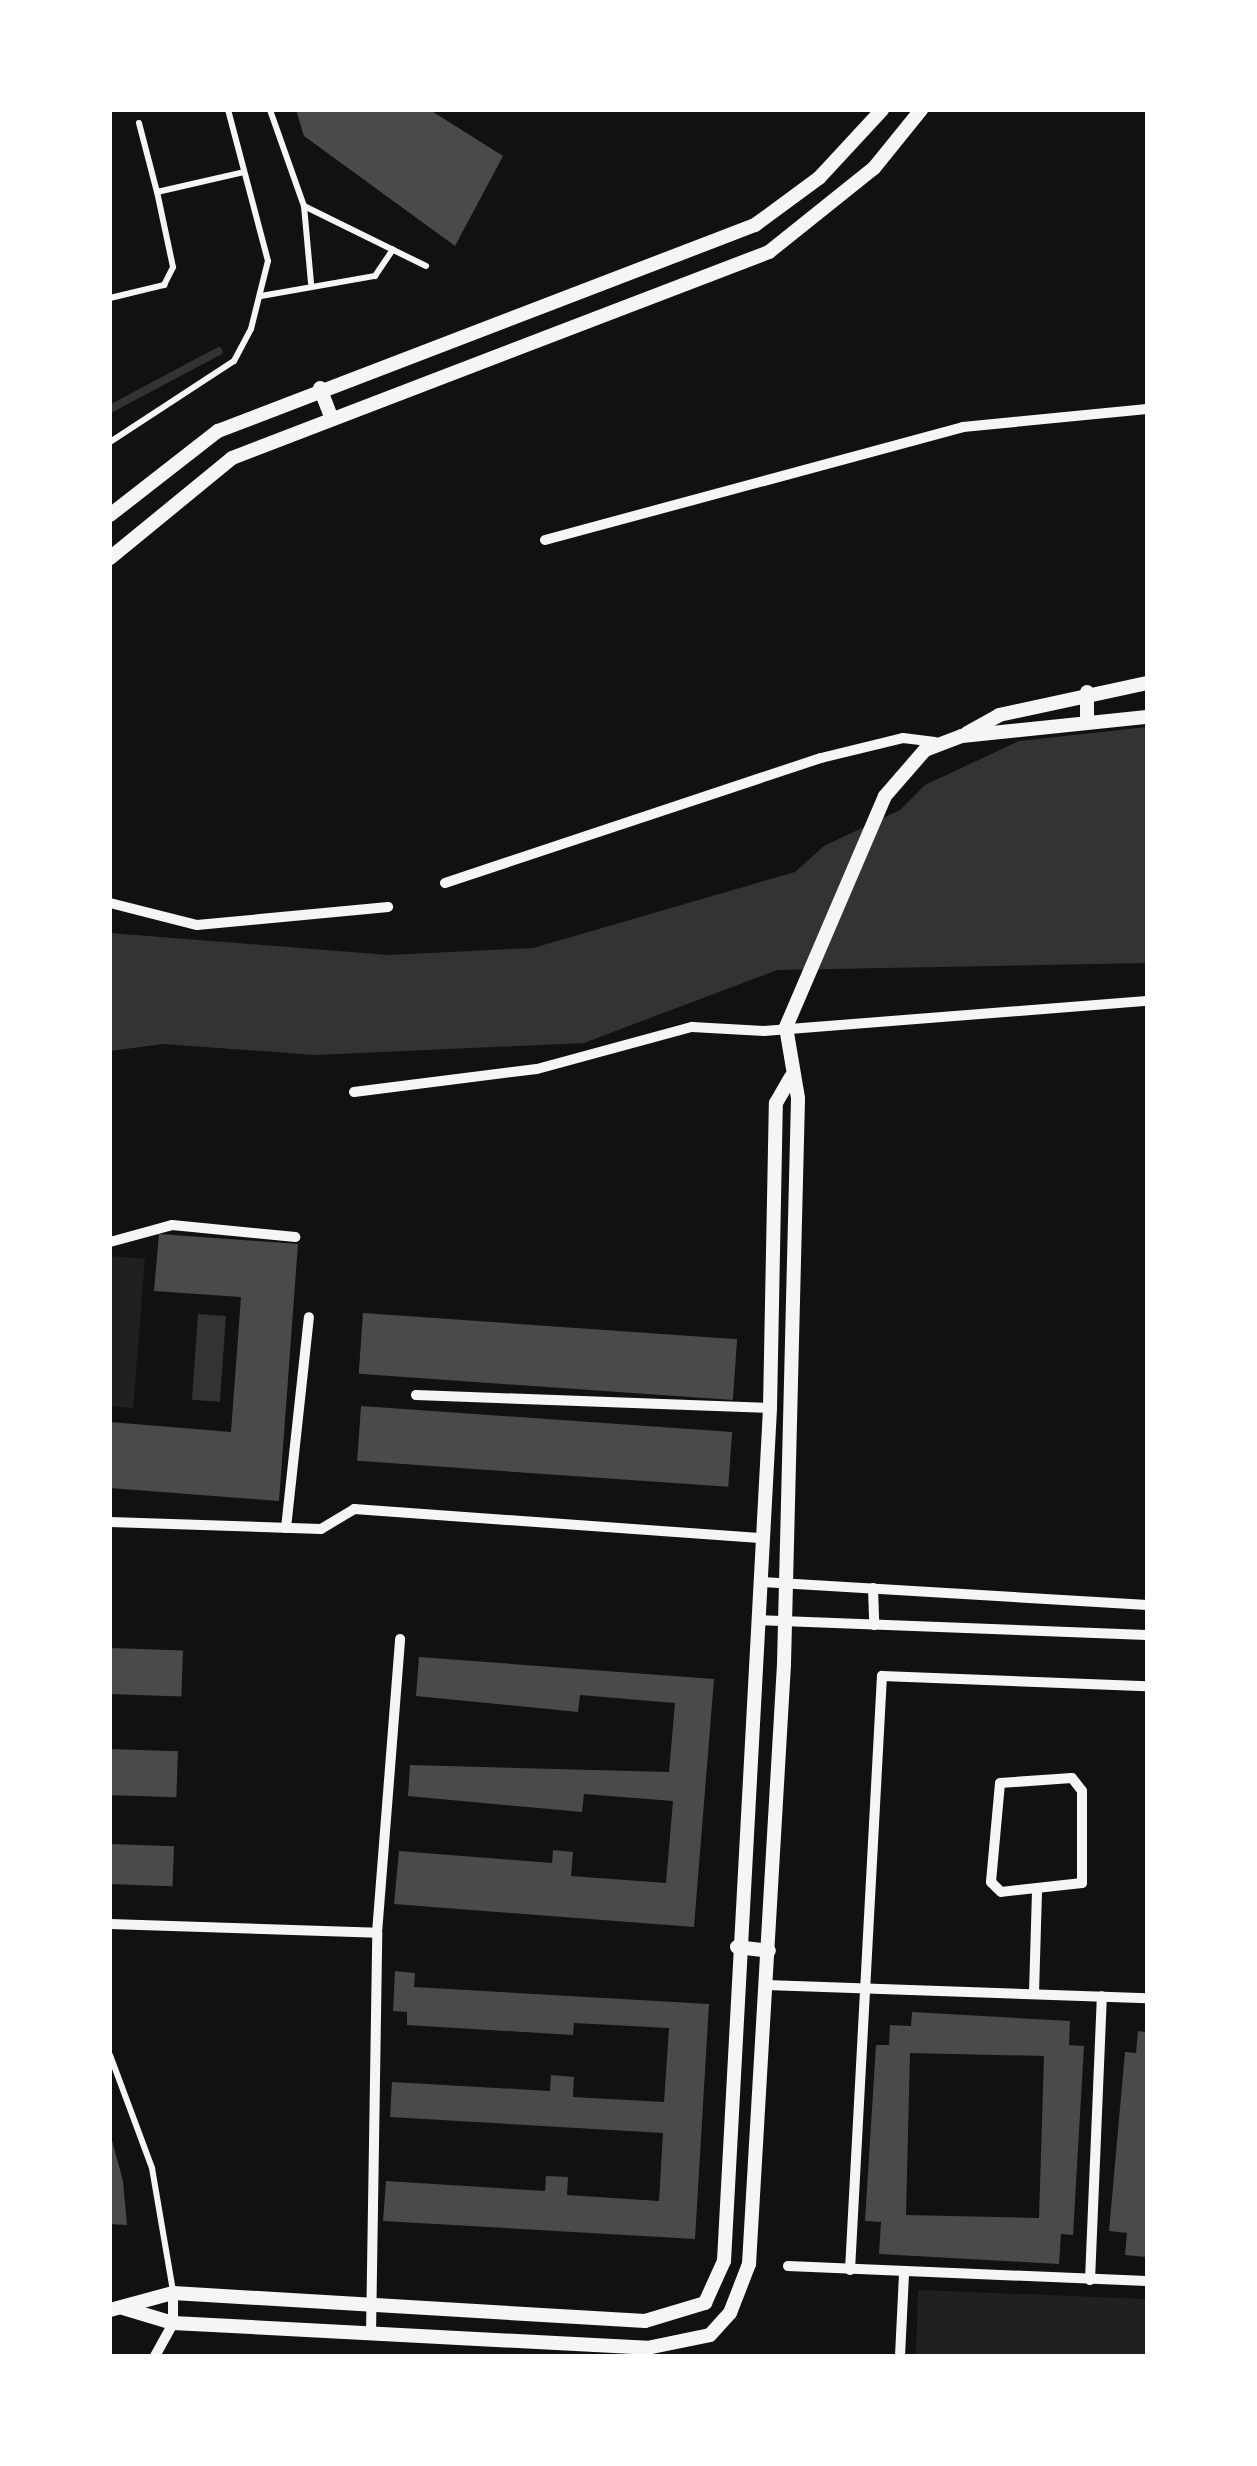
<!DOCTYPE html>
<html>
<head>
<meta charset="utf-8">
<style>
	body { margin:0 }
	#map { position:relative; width:1257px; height:2466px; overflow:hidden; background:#111; font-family:Rubik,sans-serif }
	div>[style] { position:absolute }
	.green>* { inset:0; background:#202020 }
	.water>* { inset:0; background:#333; transform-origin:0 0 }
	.stream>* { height:8px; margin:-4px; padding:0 4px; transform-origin:4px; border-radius:4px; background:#333 }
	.building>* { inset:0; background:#4a4a4a; transform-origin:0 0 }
	.service>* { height:6px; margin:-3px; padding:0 3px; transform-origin:3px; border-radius:3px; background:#f5f5f5 }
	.minor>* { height:10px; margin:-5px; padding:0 5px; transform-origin:5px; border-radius:5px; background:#f5f5f5 }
	.tertiary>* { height:14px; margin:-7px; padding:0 7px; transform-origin:7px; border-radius:7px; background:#f5f5f5 }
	span { translate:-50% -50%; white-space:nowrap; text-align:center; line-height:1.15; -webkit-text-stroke:10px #fff; paint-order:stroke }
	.frame { position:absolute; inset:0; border:112px solid #fff; pointer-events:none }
</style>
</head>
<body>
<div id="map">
	<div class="green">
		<i style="clip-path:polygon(110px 1256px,145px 1259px,133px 1408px,110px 1406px)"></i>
		<i style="clip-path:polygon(918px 2290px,1147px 2299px,1147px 2356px,916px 2356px)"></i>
	</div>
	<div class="water">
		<i style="clip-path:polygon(1147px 727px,1147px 963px,777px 970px,584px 1043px,316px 1055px,163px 1044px,110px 1051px,110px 933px,389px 955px,533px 948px,795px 872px,824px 846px,900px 810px,925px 785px,1019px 741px)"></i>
		<i style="left:198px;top:1314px;width:28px;height:86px;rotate:4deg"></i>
	</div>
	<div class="stream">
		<i style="left:110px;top:409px;width:123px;rotate:-28deg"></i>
	</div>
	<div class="building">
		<i style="clip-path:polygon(296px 110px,430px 110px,503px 156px,455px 246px,304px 136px)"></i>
		<i style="clip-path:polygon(159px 1234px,298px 1244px,279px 1501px,110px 1488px,110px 1422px,231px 1432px,241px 1297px,154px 1291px)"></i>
		<i style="left:363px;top:1313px;width:375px;height:61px;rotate:4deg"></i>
		<i style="left:361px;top:1406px;width:372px;height:55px;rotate:4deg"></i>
		<i style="left:110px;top:1648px;width:73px;height:46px;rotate:2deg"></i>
		<i style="clip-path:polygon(419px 1657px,714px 1679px,694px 1927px,394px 1904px,399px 1851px,552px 1863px,553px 1850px,573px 1852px,571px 1876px,666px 1883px,673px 1801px,584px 1794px,582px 1812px,408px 1796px,410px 1765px,669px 1772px,675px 1703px,580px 1695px,578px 1712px,416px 1696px)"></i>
		<i style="left:110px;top:1749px;width:68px;height:46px;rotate:2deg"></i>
		<i style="left:110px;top:1844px;width:64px;height:40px;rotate:2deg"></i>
		<i style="clip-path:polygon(395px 1971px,415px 1973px,414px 1987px,709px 2004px,695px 2239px,383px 2221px,386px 2181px,545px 2191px,546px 2176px,568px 2177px,567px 2195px,659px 2201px,663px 2133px,390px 2117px,392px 2082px,550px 2091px,551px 2075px,574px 2077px,573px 2097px,664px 2102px,669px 2028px,574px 2023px,573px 2035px,407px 2025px,407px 2012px,393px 2011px)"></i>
		<i style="clip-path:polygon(evenodd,912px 2012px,1070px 2021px,1069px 2045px,1084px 2046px,1073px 2235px,1061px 2234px,1059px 2264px,879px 2254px,881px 2222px,865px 2221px,876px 2045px,889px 2045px,890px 2025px,911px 2026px,912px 2012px,910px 2053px,1044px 2056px,1039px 2218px,906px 2215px,910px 2053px)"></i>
		<i style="clip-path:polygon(1138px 2031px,1147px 2032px,1147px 2257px,1125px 2255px,1127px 2233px,1109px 2231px,1125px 2052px,1136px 2053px)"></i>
		<i style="clip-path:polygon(111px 2137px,123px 2181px,127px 2225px,110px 2224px)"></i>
	</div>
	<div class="service">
		<i style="left:270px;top:110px;width:102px;rotate:70.5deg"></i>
		<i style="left:304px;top:206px;width:136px;rotate:26.2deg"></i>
		<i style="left:139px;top:123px;width:71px;rotate:75.4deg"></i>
		<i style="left:304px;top:206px;width:77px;rotate:84.8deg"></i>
		<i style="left:261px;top:296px;width:116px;rotate:-10deg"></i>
		<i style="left:375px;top:276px;width:32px;rotate:-56deg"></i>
		<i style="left:110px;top:298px;width:56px;rotate:-13.5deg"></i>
		<i style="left:164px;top:285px;width:20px;rotate:-63deg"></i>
		<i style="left:173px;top:267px;width:77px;rotate:-102deg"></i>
		<i style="left:157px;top:192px;width:89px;rotate:-12.9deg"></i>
		<i style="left:110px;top:442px;width:148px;rotate:-33.2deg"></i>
		<i style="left:234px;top:361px;width:36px;rotate:-62deg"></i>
		<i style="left:251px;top:329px;width:70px;rotate:-76deg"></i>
		<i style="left:268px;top:261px;width:156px;rotate:-104.8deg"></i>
		<i style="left:110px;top:2055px;width:121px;rotate:69.6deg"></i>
		<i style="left:152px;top:2168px;width:125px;rotate:80.3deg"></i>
	</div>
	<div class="minor">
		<i style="left:545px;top:540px;width:433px;rotate:-15.1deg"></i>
		<i style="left:963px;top:427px;width:185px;rotate:-5.6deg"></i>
		<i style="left:445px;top:883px;width:396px;rotate:-18.4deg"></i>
		<i style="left:821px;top:758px;width:84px;rotate:-13.7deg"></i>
		<i style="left:903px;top:738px;width:32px;rotate:7deg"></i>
		<i style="left:110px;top:903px;width:90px;rotate:14.2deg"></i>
		<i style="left:197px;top:925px;width:192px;rotate:-5.4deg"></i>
		<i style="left:354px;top:1092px;width:184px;rotate:-7.2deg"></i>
		<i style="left:537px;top:1069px;width:161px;rotate:-15.2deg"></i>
		<i style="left:692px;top:1027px;width:72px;rotate:3.2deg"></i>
		<i style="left:764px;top:1031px;width:384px;rotate:-4.5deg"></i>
		<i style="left:110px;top:1242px;width:64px;rotate:-15.3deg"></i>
		<i style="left:172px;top:1225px;width:124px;rotate:5.6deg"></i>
		<i style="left:416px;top:1395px;width:354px;rotate:2.1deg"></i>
		<i style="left:110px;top:1522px;width:211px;rotate:1.9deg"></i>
		<i style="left:321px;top:1529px;width:39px;rotate:-31deg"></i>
		<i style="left:354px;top:1509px;width:410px;rotate:4.1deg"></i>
		<i style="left:286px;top:1528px;width:212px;rotate:-83.8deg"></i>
		<i style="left:761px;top:1582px;width:387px;rotate:3.4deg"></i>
		<i style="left:873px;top:1588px;width:37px;rotate:88deg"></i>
		<i style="left:758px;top:1620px;width:389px;rotate:2.2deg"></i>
		<i style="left:1072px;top:1778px;width:16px;rotate:52deg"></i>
		<i style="left:1082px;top:1791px;width:92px;rotate:90deg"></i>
		<i style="left:1082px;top:1883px;width:81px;rotate:173.7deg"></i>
		<i style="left:1001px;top:1892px;width:14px;rotate:-135deg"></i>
		<i style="left:991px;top:1882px;width:99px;rotate:-84.8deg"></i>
		<i style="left:1000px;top:1783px;width:72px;rotate:-4deg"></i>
		<i style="left:110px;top:1924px;width:267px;rotate:1.9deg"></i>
		<i style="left:766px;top:1985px;width:381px;rotate:2deg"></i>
		<i style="left:1034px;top:1993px;width:101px;rotate:-88.3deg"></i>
		<i style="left:788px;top:2266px;width:359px;rotate:2.4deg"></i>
		<i style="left:850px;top:2270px;width:595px;rotate:-86.92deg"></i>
		<i style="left:882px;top:1676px;width:265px;rotate:2.2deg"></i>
		<i style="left:1090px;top:2280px;width:284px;rotate:-87.6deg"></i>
		<i style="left:371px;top:2334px;width:401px;rotate:-89.1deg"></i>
		<i style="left:377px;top:1933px;width:295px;rotate:-85.5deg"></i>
		<i style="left:155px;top:2356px;width:38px;rotate:-61deg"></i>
		<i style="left:173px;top:2323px;width:30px;rotate:-90deg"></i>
		<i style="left:900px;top:2356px;width:82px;rotate:-87.2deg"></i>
	</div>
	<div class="tertiary">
		<i style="left:320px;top:388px;width:30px;rotate:69deg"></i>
		<i style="left:110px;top:515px;width:137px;rotate:-37.9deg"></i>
		<i style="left:218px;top:431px;width:575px;rotate:-20.99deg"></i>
		<i style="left:755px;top:225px;width:79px;rotate:-36.3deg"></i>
		<i style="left:819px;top:178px;width:93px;rotate:-47.2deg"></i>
		<i style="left:110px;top:558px;width:158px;rotate:-39.3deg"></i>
		<i style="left:232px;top:458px;width:575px;rotate:-20.99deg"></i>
		<i style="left:769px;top:252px;width:134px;rotate:-38.7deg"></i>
		<i style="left:874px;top:168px;width:75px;rotate:-51deg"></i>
		<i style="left:1087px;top:692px;width:30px;rotate:90deg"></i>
		<i style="left:967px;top:733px;width:37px;rotate:-29deg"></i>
		<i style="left:999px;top:715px;width:151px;rotate:-12.2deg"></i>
		<i style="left:737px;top:1947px;width:32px;rotate:7deg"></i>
		<i style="left:123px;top:2308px;width:52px;rotate:16.7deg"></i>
		<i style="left:173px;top:2323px;width:475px;rotate:3deg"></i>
		<i style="left:647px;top:2348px;width:64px;rotate:-11.7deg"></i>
		<i style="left:710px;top:2335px;width:30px;rotate:-48deg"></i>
		<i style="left:730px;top:2313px;width:53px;rotate:-68.8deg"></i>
		<i style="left:749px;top:2264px;width:601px;rotate:-86.66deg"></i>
		<i style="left:784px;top:1664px;width:566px;rotate:-88.58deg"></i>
		<i style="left:798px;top:1098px;width:72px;rotate:-99.6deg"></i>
		<i style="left:786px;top:1027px;width:251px;rotate:-66.8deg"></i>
		<i style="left:885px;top:796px;width:61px;rotate:-49deg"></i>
		<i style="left:925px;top:750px;width:40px;rotate:-21deg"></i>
		<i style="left:962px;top:736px;width:186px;rotate:-5.9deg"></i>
		<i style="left:110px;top:2310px;width:65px;rotate:-15.1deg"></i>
		<i style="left:173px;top:2293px;width:473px;rotate:3.4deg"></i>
		<i style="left:645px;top:2321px;width:63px;rotate:-16.7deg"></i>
		<i style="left:705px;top:2303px;width:46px;rotate:-65.7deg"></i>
		<i style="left:724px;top:2261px;width:854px;rotate:-86.91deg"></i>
		<i style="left:770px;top:1408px;width:305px;rotate:-88.9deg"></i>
		<i style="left:776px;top:1103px;width:30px;rotate:-60deg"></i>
	</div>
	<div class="frame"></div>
</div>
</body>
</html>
